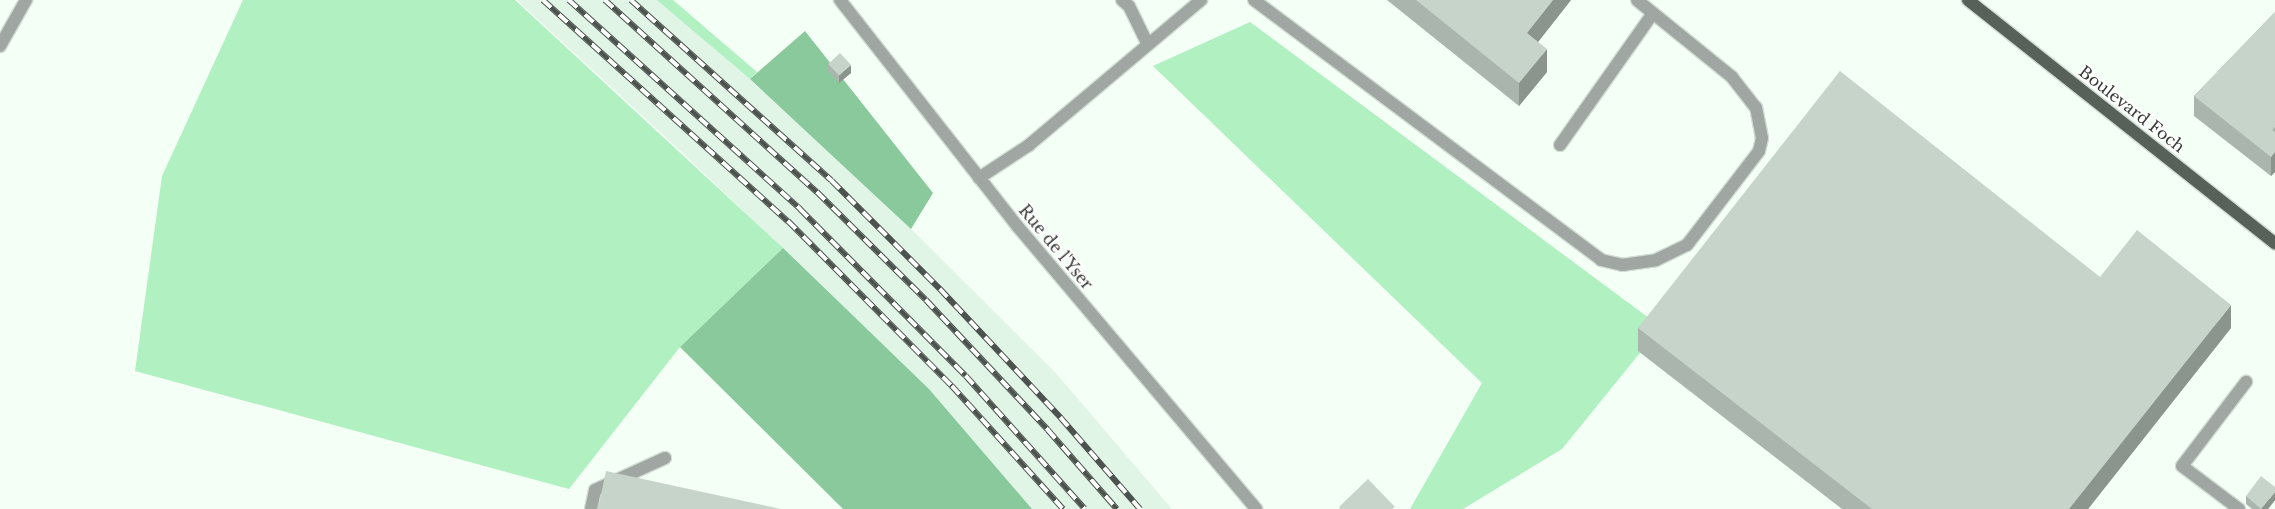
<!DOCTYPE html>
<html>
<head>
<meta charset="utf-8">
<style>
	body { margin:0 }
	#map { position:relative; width:2275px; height:509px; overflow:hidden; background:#f4fff6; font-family:"Libre Baskerville",serif }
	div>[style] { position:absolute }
	.built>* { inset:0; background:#e0f5e5 }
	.green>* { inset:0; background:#b1f0c1 }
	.forest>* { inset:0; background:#8ac99b }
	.roads { filter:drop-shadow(1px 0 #d2dcd4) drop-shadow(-1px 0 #d2dcd4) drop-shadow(0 1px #d2dcd4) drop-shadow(0 -1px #d2dcd4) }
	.service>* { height:12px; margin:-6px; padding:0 6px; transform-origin:6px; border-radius:6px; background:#a0a6a2 }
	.tertiary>* { height:12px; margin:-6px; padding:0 6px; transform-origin:6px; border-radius:6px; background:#a0a6a2 }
	.primary>* { height:12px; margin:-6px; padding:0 6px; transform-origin:6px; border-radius:6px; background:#576159 }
	.rail>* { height:5.5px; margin-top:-2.75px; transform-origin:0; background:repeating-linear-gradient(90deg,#fff 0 11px,#4c524d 0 22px); box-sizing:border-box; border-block:1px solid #4c524d }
	.wall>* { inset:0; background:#aab6ad }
	.shaded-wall>* { inset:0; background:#8b948d }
	.building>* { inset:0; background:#c6d4c9; transform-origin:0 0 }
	span { translate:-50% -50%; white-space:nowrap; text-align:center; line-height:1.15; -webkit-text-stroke:4px #fff; paint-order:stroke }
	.street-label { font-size:16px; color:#373c38 }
</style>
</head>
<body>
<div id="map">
	<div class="built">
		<i style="clip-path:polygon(517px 0,661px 0,853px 171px,911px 229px,1054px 371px,1172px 509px,1032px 509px,929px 389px,684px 154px)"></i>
	</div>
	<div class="green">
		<i style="clip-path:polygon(243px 0,515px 0,783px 248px,680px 347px,569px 489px,135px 371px,162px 176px)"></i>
		<i style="clip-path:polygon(657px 0,673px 0,757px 72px,750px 79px)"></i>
		<i style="clip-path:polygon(1250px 22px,1661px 327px,1562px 449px,1463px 509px,1410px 509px,1482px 383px,1153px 66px)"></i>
	</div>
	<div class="forest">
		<i style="clip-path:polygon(805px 31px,933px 193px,911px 229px,750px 79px)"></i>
		<i style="clip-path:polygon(783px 248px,929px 389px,1032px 509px,843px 509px,680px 347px)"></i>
	</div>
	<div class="roads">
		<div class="service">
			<i style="left:1122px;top:0;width:9px;rotate:41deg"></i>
			<i style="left:1129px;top:6px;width:43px;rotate:64deg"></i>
			<i style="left:1254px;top:0;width:434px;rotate:36.8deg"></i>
			<i style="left:1601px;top:260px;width:22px;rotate:13deg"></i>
			<i style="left:1622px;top:265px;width:34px;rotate:-8deg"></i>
			<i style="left:1656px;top:260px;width:34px;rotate:-26deg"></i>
			<i style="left:1687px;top:245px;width:118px;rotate:-52.5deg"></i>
			<i style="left:1759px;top:151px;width:13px;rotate:-77deg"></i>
			<i style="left:1762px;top:138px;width:31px;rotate:-101deg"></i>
			<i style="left:1756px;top:108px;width:39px;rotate:-128deg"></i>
			<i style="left:1732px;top:77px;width:122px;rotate:-141deg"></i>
			<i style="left:0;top:46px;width:53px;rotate:-60.5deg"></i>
			<i style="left:1560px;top:145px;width:161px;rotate:-54.8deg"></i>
			<i style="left:979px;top:178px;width:60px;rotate:-33.4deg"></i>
			<i style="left:1029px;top:145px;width:225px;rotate:-40.1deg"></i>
			<i style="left:591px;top:509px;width:19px;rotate:-78deg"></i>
			<i style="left:595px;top:490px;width:77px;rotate:-24.6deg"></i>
			<i style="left:2239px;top:509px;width:71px;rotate:-143deg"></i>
			<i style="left:2182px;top:466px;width:106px;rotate:-52.7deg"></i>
		</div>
		<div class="tertiary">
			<i style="left:840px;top:0;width:288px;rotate:51.9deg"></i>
			<i style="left:1018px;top:227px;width:369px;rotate:49.8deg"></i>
		</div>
		<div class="primary">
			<i style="left:1968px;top:0;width:392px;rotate:38.4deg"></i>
		</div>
	</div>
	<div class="rail">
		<i style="left:543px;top:0;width:330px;rotate:42.1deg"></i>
		<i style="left:788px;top:221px;width:233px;rotate:45.2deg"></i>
		<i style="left:952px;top:386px;width:166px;rotate:47.9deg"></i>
		<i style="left:569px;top:0;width:312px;rotate:42.1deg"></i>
		<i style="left:800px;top:209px;width:235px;rotate:45.2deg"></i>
		<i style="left:966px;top:376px;width:178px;rotate:48.2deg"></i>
		<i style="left:605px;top:0;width:286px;rotate:42.2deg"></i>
		<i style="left:817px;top:192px;width:153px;rotate:44.7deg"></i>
		<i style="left:926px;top:300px;width:178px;rotate:46.8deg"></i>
		<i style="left:1048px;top:430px;width:105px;rotate:48.9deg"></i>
		<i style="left:631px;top:0;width:270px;rotate:42deg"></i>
		<i style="left:832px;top:181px;width:153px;rotate:45deg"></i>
		<i style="left:940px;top:289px;width:177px;rotate:46.8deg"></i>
		<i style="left:1061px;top:418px;width:121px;rotate:49deg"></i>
	</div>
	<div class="wall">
		<i style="clip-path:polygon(1387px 0,1571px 0,1538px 42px,1547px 72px,1519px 106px)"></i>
		<i style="clip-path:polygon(2275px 12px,2275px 172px,2271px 176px,2194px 116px,2194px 96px)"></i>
		<i style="clip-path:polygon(828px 63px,851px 73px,839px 83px,828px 71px)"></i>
		<i style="clip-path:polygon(2100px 277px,2231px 328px,2088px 509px,1842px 509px,1638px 351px,1638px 328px)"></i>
		<i style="clip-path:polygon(2246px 496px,2275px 500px,2268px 509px,2252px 509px,2246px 504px)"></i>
	</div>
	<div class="shaded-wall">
		<i style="clip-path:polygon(1553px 0,1571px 0,1527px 56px,1527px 33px)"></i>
		<i style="clip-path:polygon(1547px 49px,1547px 72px,1519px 106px,1519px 83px)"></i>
		<i style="clip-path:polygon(851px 65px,851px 73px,839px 83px,839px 75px)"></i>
		<i style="clip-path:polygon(2275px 152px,2275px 172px,2271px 176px,2271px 157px)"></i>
		<i style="clip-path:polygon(2231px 305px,2231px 328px,2088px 509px,2069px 509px)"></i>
		<i style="clip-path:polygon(2275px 492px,2275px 500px,2268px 509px,2261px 509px)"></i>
	</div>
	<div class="building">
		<i style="clip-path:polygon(1416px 0,1553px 0,1527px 33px,1547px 49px,1519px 83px)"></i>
		<i style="clip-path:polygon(2275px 12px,2275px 127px,2272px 130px,2275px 132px,2275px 152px,2271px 157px,2194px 96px)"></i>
		<i style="left:840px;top:53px;width:16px;height:16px;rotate:47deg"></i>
		<i style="clip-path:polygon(1840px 71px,2100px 277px,2137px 230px,2231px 305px,2069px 509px,1872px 509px,1638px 328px)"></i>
		<i style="clip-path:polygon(606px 471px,781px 509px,598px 509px)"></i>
		<i style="clip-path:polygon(2261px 476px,2275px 487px,2275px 492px,2261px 509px,2246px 496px)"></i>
		<i style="clip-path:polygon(1368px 479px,1395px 507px,1392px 509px,1340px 509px,1339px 507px)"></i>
	</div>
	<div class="street-label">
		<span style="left:2132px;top:109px;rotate:38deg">Boulevard Foch</span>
		<span style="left:1056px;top:247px;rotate:50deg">Rue de l'Yser</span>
	</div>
</div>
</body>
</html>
